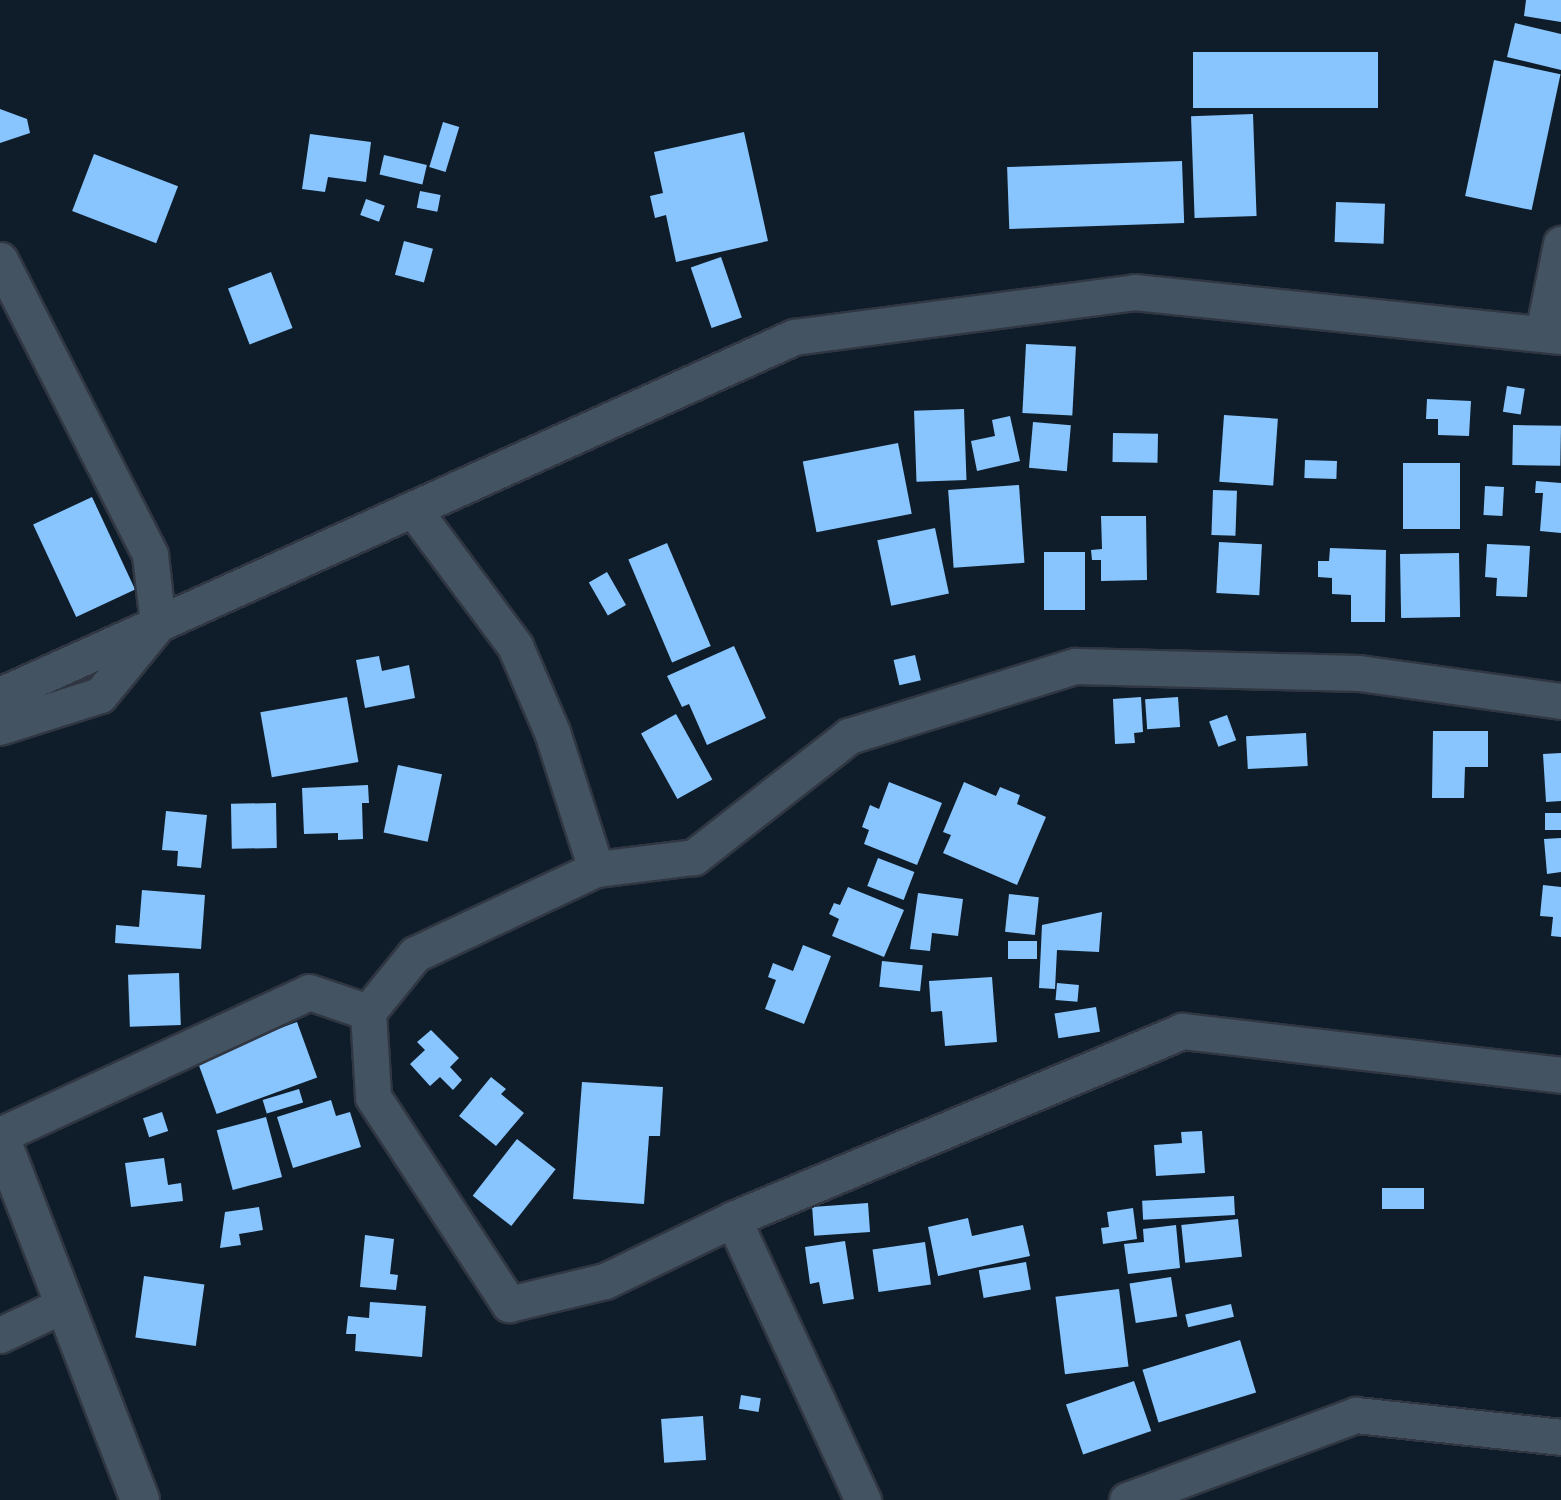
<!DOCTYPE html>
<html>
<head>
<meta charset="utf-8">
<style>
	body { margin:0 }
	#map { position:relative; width:1561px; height:1500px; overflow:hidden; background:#0f1d2a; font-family:"PT Sans",sans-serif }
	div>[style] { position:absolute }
	.building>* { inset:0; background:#88c5fe; transform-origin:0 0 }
	.roads { filter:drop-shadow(2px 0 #303742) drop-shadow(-2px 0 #303742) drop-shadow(0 2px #303742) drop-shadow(0 -2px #303742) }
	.street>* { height:35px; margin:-17.5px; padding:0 17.5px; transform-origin:17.5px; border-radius:17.5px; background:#435362 }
	.secondary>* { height:38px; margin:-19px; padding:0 19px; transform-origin:19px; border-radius:19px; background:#435362 }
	span { translate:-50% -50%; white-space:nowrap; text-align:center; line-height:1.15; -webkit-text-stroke:7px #0f1d2a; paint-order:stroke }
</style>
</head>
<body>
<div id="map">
	<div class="building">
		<i style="clip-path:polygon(1526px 0,1561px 0,1561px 22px,1524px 16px)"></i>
		<i style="clip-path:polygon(1515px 23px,1561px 34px,1561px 70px,1507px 57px)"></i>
		<i style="left:1378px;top:52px;width:56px;height:185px;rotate:90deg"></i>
		<i style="left:1494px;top:60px;width:68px;height:139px;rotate:12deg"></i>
		<i style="clip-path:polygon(0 109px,27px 119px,30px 133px,0 143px)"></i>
		<i style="left:1253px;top:114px;width:102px;height:62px;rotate:88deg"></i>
		<i style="left:443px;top:122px;width:17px;height:47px;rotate:17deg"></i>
		<i style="clip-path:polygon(744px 132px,768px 241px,676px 262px,666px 215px,655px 218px,650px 196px,663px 193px,654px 152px)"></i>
		<i style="clip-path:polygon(310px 134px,371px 142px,366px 182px,328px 177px,325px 192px,302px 189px)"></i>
		<i style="left:94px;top:154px;width:90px;height:61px;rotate:21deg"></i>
		<i style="left:384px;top:155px;width:44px;height:20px;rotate:13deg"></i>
		<i style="left:1182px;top:161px;width:62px;height:175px;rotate:88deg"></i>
		<i style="left:420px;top:191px;width:21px;height:17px;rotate:11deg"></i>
		<i style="left:366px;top:199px;width:20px;height:17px;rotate:20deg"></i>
		<i style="left:1336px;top:202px;width:49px;height:40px;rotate:2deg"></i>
		<i style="left:404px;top:241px;width:30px;height:35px;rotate:15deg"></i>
		<i style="left:721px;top:257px;width:64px;height:32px;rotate:71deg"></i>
		<i style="left:271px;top:272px;width:60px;height:46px;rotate:69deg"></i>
		<i style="left:1026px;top:344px;width:50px;height:69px;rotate:3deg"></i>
		<i style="left:1507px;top:386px;width:18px;height:26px;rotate:9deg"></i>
		<i style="clip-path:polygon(1427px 399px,1471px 401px,1469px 436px,1438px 435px,1438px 419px,1426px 419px)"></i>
		<i style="left:964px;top:409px;width:71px;height:50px;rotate:88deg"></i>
		<i style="left:1224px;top:415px;width:54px;height:67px;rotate:4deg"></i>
		<i style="clip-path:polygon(1010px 416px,1020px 461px,977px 471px,971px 441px,995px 436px,992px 420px)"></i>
		<i style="left:1033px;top:422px;width:38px;height:46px;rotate:5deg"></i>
		<i style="left:1513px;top:425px;width:48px;height:40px;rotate:1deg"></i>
		<i style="left:1113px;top:433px;width:45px;height:29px;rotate:1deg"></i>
		<i style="left:898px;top:443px;width:72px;height:97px;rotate:79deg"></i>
		<i style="left:1305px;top:460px;width:32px;height:18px;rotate:2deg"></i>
		<i style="left:1403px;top:463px;width:57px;height:66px"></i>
		<i style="clip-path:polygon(1536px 481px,1561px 483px,1561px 533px,1540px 531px,1543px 493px,1535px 493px)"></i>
		<i style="left:1019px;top:485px;width:78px;height:71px;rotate:86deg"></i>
		<i style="left:1485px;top:486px;width:19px;height:29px;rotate:3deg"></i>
		<i style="left:1213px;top:490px;width:24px;height:45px;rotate:2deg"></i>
		<i style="left:92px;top:497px;width:102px;height:65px;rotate:65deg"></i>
		<i style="clip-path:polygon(1101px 516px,1146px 516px,1147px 580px,1101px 581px,1101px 560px,1092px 560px,1091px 550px,1102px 549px)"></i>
		<i style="left:935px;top:528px;width:67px;height:59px;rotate:78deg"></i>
		<i style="left:1219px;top:542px;width:43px;height:51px;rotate:3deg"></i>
		<i style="left:667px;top:543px;width:112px;height:42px;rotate:67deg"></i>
		<i style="clip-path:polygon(1487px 544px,1530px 546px,1527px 597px,1496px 596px,1497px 578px,1485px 577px)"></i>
		<i style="clip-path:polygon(1330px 548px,1386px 550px,1385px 622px,1351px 622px,1351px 595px,1332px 594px,1332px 578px,1318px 577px,1318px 561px,1329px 561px)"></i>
		<i style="left:1044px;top:552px;width:41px;height:58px"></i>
		<i style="left:1459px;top:553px;width:64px;height:59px;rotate:89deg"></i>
		<i style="left:607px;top:572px;width:38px;height:21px;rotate:60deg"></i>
		<i style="clip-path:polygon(734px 646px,766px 718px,707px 745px,689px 704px,682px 707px,667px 676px)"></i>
		<i style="left:915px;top:655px;width:26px;height:22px;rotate:77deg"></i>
		<i style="clip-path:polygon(379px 656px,382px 671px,409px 665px,415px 698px,365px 708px,356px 660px)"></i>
		<i style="left:347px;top:697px;width:66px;height:88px;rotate:80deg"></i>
		<i style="clip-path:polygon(1141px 697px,1143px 732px,1134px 733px,1135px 743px,1115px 744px,1113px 699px)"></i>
		<i style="left:1178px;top:697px;width:30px;height:33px;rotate:86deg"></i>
		<i style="left:676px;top:714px;width:75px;height:40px;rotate:61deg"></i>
		<i style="left:1227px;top:715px;width:27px;height:19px;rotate:70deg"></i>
		<i style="clip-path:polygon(1433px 731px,1488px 731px,1488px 767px,1465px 767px,1464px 798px,1432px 798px)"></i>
		<i style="left:1306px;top:733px;width:33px;height:60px;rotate:87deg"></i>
		<i style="clip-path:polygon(1561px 753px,1561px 801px,1546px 802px,1543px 754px)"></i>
		<i style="left:398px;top:765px;width:45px;height:69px;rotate:12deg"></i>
		<i style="clip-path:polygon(889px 782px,942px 803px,917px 865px,864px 844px,869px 830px,862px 827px,870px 805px,879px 809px)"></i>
		<i style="clip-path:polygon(964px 782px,996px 796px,1000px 787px,1020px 795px,1017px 804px,1046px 817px,1017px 885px,943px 853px,951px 835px,943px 832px)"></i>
		<i style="clip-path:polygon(368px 785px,369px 803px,362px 803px,363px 839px,338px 840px,338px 833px,304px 834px,302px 788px)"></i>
		<i style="left:276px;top:803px;width:45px;height:45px;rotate:89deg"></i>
		<i style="clip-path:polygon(166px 811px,207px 815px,201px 868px,177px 866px,178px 851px,162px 850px)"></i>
		<i style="left:1545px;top:813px;width:16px;height:17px"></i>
		<i style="clip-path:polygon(1561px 838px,1561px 872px,1547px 874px,1544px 839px)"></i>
		<i style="left:878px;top:858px;width:39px;height:30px;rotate:21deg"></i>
		<i style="clip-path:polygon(1543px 885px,1561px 887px,1561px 937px,1551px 936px,1553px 917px,1540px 916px)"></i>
		<i style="clip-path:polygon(848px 887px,904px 910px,884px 957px,832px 936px,839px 919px,829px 914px,834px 903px,840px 905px)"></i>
		<i style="clip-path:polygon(142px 890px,205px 895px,201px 949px,115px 943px,116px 925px,139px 927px)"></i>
		<i style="clip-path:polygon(918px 893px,963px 899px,958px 936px,932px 933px,930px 951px,910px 949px)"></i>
		<i style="left:1009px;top:894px;width:30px;height:38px;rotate:6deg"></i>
		<i style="clip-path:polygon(1102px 912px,1099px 952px,1057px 950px,1055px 989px,1039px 988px,1042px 925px)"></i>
		<i style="left:1037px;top:941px;width:18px;height:29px;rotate:90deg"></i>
		<i style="clip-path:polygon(803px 945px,831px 956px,804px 1024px,765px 1009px,776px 980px,768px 977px,773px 963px,793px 971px)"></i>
		<i style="left:882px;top:961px;width:41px;height:26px;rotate:6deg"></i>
		<i style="left:179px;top:973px;width:52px;height:51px;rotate:88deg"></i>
		<i style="clip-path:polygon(992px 977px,997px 1042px,945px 1046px,942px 1011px,931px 1012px,929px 981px)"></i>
		<i style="left:1057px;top:983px;width:22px;height:17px;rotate:5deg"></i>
		<i style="left:1096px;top:1007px;width:25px;height:42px;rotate:81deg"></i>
		<i style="left:297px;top:1022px;width:59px;height:107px;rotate:70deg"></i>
		<i style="clip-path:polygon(431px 1030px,459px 1058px,450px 1067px,462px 1080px,453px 1090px,440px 1077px,430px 1086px,410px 1064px,425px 1050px,417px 1042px)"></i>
		<i style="clip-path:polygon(491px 1077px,506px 1089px,501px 1094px,524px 1113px,496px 1146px,459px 1116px)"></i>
		<i style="clip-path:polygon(582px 1082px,663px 1087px,660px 1136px,649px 1136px,644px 1204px,573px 1199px)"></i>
		<i style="left:299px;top:1089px;width:14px;height:38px;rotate:73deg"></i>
		<i style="clip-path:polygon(331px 1100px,336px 1116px,350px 1112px,361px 1147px,293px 1168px,277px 1117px)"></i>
		<i style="left:162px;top:1112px;width:20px;height:20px;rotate:72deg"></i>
		<i style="left:266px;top:1117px;width:62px;height:51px;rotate:75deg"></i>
		<i style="clip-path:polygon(1202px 1131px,1205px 1173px,1156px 1176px,1154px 1145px,1182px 1143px,1181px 1132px)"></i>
		<i style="left:517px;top:1139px;width:49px;height:72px;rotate:38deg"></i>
		<i style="clip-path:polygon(164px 1158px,168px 1185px,181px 1183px,183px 1201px,131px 1207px,125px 1163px)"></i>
		<i style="left:1424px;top:1188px;width:21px;height:42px;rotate:90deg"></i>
		<i style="left:1234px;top:1196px;width:19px;height:92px;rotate:87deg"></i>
		<i style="left:868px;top:1203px;width:29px;height:56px;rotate:86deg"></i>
		<i style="clip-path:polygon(259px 1207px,263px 1230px,239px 1234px,241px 1245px,220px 1248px,225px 1212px)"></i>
		<i style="clip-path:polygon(1133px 1208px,1137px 1239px,1103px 1244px,1101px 1228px,1109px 1227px,1107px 1212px)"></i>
		<i style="clip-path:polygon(968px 1218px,972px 1236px,1023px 1225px,1030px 1256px,938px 1276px,928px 1227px)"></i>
		<i style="left:1238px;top:1219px;width:38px;height:57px;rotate:84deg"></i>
		<i style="clip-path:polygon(1176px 1225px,1180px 1268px,1128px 1274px,1124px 1244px,1144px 1242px,1143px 1229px)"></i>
		<i style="clip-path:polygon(365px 1235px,394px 1239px,390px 1274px,398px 1275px,396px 1290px,360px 1287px)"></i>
		<i style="clip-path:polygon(845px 1241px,854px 1299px,823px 1304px,819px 1282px,810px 1284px,805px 1247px)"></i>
		<i style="left:925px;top:1242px;width:43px;height:53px;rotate:82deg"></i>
		<i style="left:1026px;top:1262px;width:28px;height:48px;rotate:80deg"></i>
		<i style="left:144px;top:1276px;width:61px;height:62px;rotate:8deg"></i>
		<i style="left:1171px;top:1277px;width:40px;height:42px;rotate:81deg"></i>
		<i style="left:1119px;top:1289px;width:78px;height:64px;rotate:83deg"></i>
		<i style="clip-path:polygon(370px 1302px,426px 1306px,422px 1357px,355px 1351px,356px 1334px,346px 1334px,348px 1316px,369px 1318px)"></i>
		<i style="left:1231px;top:1304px;width:13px;height:47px;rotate:77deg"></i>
		<i style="left:1240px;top:1340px;width:55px;height:102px;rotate:73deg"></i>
		<i style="left:1134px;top:1381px;width:53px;height:72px;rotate:71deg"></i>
		<i style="left:741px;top:1395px;width:20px;height:14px;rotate:9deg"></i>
		<i style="left:703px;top:1416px;width:44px;height:42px;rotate:86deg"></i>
	</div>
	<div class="roads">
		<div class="street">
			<i style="left:0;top:260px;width:331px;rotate:63deg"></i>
			<i style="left:150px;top:555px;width:69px;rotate:83.4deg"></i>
			<i style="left:158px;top:624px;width:92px;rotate:129.2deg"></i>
			<i style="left:100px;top:695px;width:105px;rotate:162.3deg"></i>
			<i style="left:1543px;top:333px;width:91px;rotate:-78.6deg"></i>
			<i style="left:413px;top:509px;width:171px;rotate:53.3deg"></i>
			<i style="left:515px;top:646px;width:94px;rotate:66.7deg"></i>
			<i style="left:552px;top:732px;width:144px;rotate:72.2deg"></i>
			<i style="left:0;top:695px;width:871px;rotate:-24.27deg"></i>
			<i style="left:794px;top:337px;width:343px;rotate:-7.5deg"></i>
			<i style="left:1134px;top:292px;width:429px;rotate:5.9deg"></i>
			<i style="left:1561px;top:701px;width:204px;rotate:-172.1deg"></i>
			<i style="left:1359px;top:673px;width:284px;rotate:-178.6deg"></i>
			<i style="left:1075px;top:666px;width:237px;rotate:162.8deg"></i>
			<i style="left:849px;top:736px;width:197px;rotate:142deg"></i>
			<i style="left:694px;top:857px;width:99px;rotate:173deg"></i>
			<i style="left:596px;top:869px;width:200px;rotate:154.8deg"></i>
			<i style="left:415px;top:954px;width:75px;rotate:129deg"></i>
			<i style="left:368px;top:1012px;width:85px;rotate:86.6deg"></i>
			<i style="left:373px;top:1097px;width:248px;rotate:56.7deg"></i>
			<i style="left:509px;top:1304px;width:99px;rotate:-13.5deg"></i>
			<i style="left:605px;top:1281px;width:142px;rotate:-25.8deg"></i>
			<i style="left:733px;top:1219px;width:487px;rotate:-22.7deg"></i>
			<i style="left:1182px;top:1031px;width:382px;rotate:6.6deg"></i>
			<i style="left:0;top:1135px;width:340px;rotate:-24.8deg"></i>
			<i style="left:309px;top:992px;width:62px;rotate:18.7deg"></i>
			<i style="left:733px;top:1219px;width:310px;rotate:65.2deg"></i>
			<i style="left:0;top:1335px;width:72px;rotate:-25.5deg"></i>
			<i style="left:1127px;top:1500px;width:244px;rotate:-20.4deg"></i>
			<i style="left:1356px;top:1415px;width:206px;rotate:6.1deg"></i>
		</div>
		<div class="secondary">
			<i style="left:0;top:1137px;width:389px;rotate:68.9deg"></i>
		</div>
	</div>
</div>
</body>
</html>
